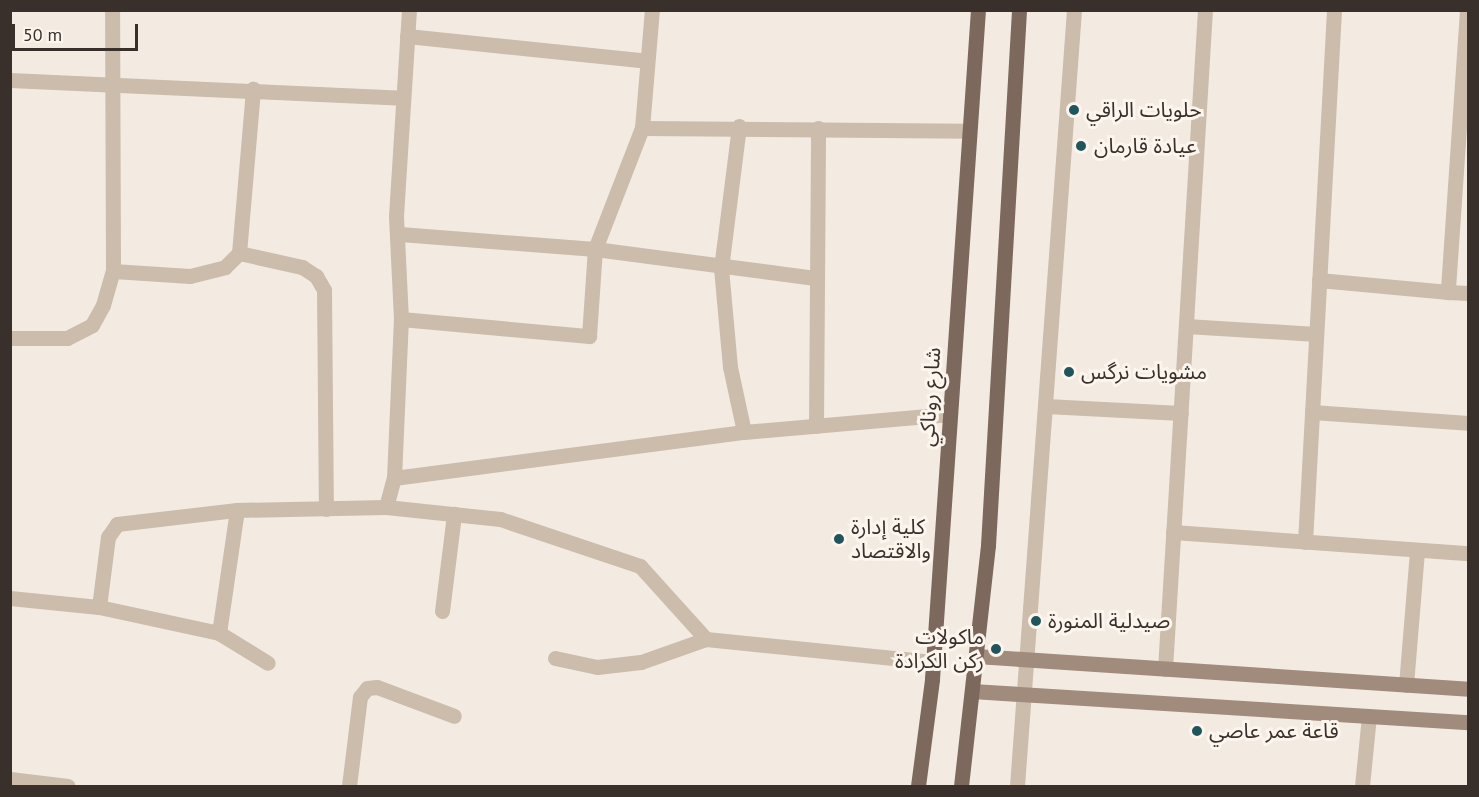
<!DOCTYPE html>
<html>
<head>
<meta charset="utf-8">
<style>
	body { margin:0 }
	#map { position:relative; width:1479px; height:797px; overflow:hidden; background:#f3ebe1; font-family:"PT Sans","Noto Sans Arabic",sans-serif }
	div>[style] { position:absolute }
	.minor>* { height:15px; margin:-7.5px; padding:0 7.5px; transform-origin:7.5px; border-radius:7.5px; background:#ccbcac }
	.secondary>* { height:15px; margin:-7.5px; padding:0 7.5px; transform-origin:7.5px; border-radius:7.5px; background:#a08b7d }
	.primary>* { height:15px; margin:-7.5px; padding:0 7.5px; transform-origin:7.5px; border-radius:7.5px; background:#7c685c }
	.dots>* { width:16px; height:16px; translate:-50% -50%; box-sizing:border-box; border:3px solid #fbf5ee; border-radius:50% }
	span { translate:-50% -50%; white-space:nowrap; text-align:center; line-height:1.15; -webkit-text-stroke:6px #fbf5ee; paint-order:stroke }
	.poi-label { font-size:21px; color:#3a302b }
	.left { translate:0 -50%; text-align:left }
	.right { translate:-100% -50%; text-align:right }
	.street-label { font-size:21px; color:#3a302b }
	.frame { position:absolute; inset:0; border:12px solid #3a302b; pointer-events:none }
	.scale { position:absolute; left:12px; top:24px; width:126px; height:27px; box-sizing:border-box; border:3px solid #3a302b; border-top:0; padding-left:8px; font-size:18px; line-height:21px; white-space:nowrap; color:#3a302b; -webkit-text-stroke:4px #fbf5ee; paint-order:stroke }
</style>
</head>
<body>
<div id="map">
	<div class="minor">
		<i style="left:1467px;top:10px;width:283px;rotate:93.9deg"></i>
		<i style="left:1448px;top:292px;width:20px;rotate:3deg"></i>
		<i style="left:407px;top:36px;width:241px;rotate:5.9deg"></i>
		<i style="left:10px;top:80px;width:392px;rotate:2.6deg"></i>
		<i style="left:739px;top:126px;width:143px;rotate:97.2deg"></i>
		<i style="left:721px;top:268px;width:99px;rotate:84.8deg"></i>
		<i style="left:730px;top:367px;width:66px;rotate:77.8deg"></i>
		<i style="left:642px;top:128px;width:327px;rotate:0.5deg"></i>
		<i style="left:400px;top:234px;width:196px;rotate:4.4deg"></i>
		<i style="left:595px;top:249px;width:222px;rotate:7.5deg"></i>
		<i style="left:239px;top:253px;width:65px;rotate:12.5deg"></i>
		<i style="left:302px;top:267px;width:17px;rotate:33deg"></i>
		<i style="left:316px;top:276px;width:16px;rotate:60deg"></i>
		<i style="left:324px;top:290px;width:219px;rotate:89.5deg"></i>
		<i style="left:113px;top:271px;width:77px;rotate:3.7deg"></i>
		<i style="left:190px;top:276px;width:36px;rotate:-14deg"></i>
		<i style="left:225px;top:267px;width:20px;rotate:-45deg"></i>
		<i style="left:239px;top:253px;width:165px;rotate:-85.1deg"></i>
		<i style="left:1319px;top:280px;width:130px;rotate:5.3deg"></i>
		<i style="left:401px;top:319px;width:189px;rotate:5.2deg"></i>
		<i style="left:589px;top:336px;width:87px;rotate:-86.1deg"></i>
		<i style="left:595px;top:249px;width:130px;rotate:-68.8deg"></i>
		<i style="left:642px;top:128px;width:118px;rotate:-85.2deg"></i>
		<i style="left:1186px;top:326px;width:130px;rotate:3.5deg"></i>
		<i style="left:10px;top:338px;width:57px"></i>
		<i style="left:67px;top:338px;width:28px;rotate:-27deg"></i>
		<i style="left:92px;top:325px;width:23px;rotate:-61deg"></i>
		<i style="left:103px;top:305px;width:35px;rotate:-74deg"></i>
		<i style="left:113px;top:271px;width:261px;rotate:-90.2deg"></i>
		<i style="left:1046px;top:406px;width:135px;rotate:3deg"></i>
		<i style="left:1312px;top:412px;width:156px;rotate:4deg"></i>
		<i style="left:816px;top:426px;width:298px;rotate:-89.6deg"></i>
		<i style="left:394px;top:478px;width:353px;rotate:-7.5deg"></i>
		<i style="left:744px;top:432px;width:207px;rotate:-5deg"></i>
		<i style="left:386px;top:507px;width:30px;rotate:-75deg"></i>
		<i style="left:394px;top:478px;width:159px;rotate:-87.5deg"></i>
		<i style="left:401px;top:319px;width:103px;rotate:-92.8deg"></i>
		<i style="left:396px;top:216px;width:206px;rotate:-86.4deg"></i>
		<i style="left:1173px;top:532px;width:296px;rotate:4.1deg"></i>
		<i style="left:1305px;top:542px;width:533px;rotate:-86.88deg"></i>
		<i style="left:10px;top:598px;width:89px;rotate:5.8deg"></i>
		<i style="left:99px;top:607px;width:123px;rotate:12.2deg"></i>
		<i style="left:219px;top:633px;width:57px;rotate:31.5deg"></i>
		<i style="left:99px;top:607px;width:71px;rotate:-82.7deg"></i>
		<i style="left:108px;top:537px;width:16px;rotate:-55deg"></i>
		<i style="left:117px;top:524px;width:121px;rotate:-6.7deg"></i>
		<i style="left:237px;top:510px;width:149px;rotate:-1.2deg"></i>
		<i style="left:386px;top:507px;width:115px;rotate:6deg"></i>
		<i style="left:500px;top:519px;width:148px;rotate:18.6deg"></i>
		<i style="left:640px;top:566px;width:98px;rotate:47.9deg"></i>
		<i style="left:706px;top:639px;width:228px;rotate:5.8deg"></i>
		<i style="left:442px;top:611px;width:98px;rotate:-82.9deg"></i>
		<i style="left:219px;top:633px;width:124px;rotate:-81.7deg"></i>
		<i style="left:555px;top:658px;width:43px;rotate:12.1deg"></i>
		<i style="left:597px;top:667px;width:44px;rotate:-6.5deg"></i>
		<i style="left:641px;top:662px;width:69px;rotate:-19.5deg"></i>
		<i style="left:1165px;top:669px;width:660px;rotate:-86.53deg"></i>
		<i style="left:1406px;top:685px;width:135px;rotate:-85.3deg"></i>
		<i style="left:10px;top:779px;width:58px;rotate:6.9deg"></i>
		<i style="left:349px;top:786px;width:90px;rotate:-83deg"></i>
		<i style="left:360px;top:697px;width:11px;rotate:-52deg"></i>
		<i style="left:367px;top:688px;width:10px;rotate:-6deg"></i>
		<i style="left:377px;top:687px;width:82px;rotate:20.6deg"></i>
		<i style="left:1017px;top:786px;width:778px;rotate:-85.8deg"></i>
		<i style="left:1362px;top:786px;width:70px;rotate:-84.3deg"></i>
	</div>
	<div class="secondary">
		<i style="left:976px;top:656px;width:493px;rotate:3.8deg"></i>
		<i style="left:972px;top:691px;width:497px;rotate:3.6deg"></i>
	</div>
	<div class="primary">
		<i style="left:918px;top:786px;width:108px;rotate:-82.5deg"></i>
		<i style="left:932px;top:679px;width:671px;rotate:-86.07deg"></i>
		<i style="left:961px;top:786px;width:243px;rotate:-83.6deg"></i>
		<i style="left:988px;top:545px;width:536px;rotate:-86.68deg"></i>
	</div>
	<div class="dots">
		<i style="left:1074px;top:110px;background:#20555c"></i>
		<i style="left:1081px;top:146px;background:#20555c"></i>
		<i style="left:1069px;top:372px;background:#20555c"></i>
		<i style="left:839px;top:539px;background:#20555c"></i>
		<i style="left:1036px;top:621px;background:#20555c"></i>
		<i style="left:996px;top:649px;background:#20555c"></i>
		<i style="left:1197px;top:731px;background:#20555c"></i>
	</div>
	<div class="poi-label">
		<span class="left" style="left:1086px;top:110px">حلويات الراقي</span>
		<span class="left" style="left:1094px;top:146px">عيادة قارمان</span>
		<span class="left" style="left:1081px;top:372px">مشويات نرگس</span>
		<span class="left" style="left:851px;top:539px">كلية إدارة<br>والاقتصاد</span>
		<span class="left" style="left:1048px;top:621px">صيدلية المنورة</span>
		<span class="right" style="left:984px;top:649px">ماكولات<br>ركن الكرادة</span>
		<span class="left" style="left:1209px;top:731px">قاعة عمر عاصي</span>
	</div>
	<div class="street-label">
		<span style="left:930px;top:397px;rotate:-86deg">شارع روناكي</span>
	</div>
	<div class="frame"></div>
	<div class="scale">50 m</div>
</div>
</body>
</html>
